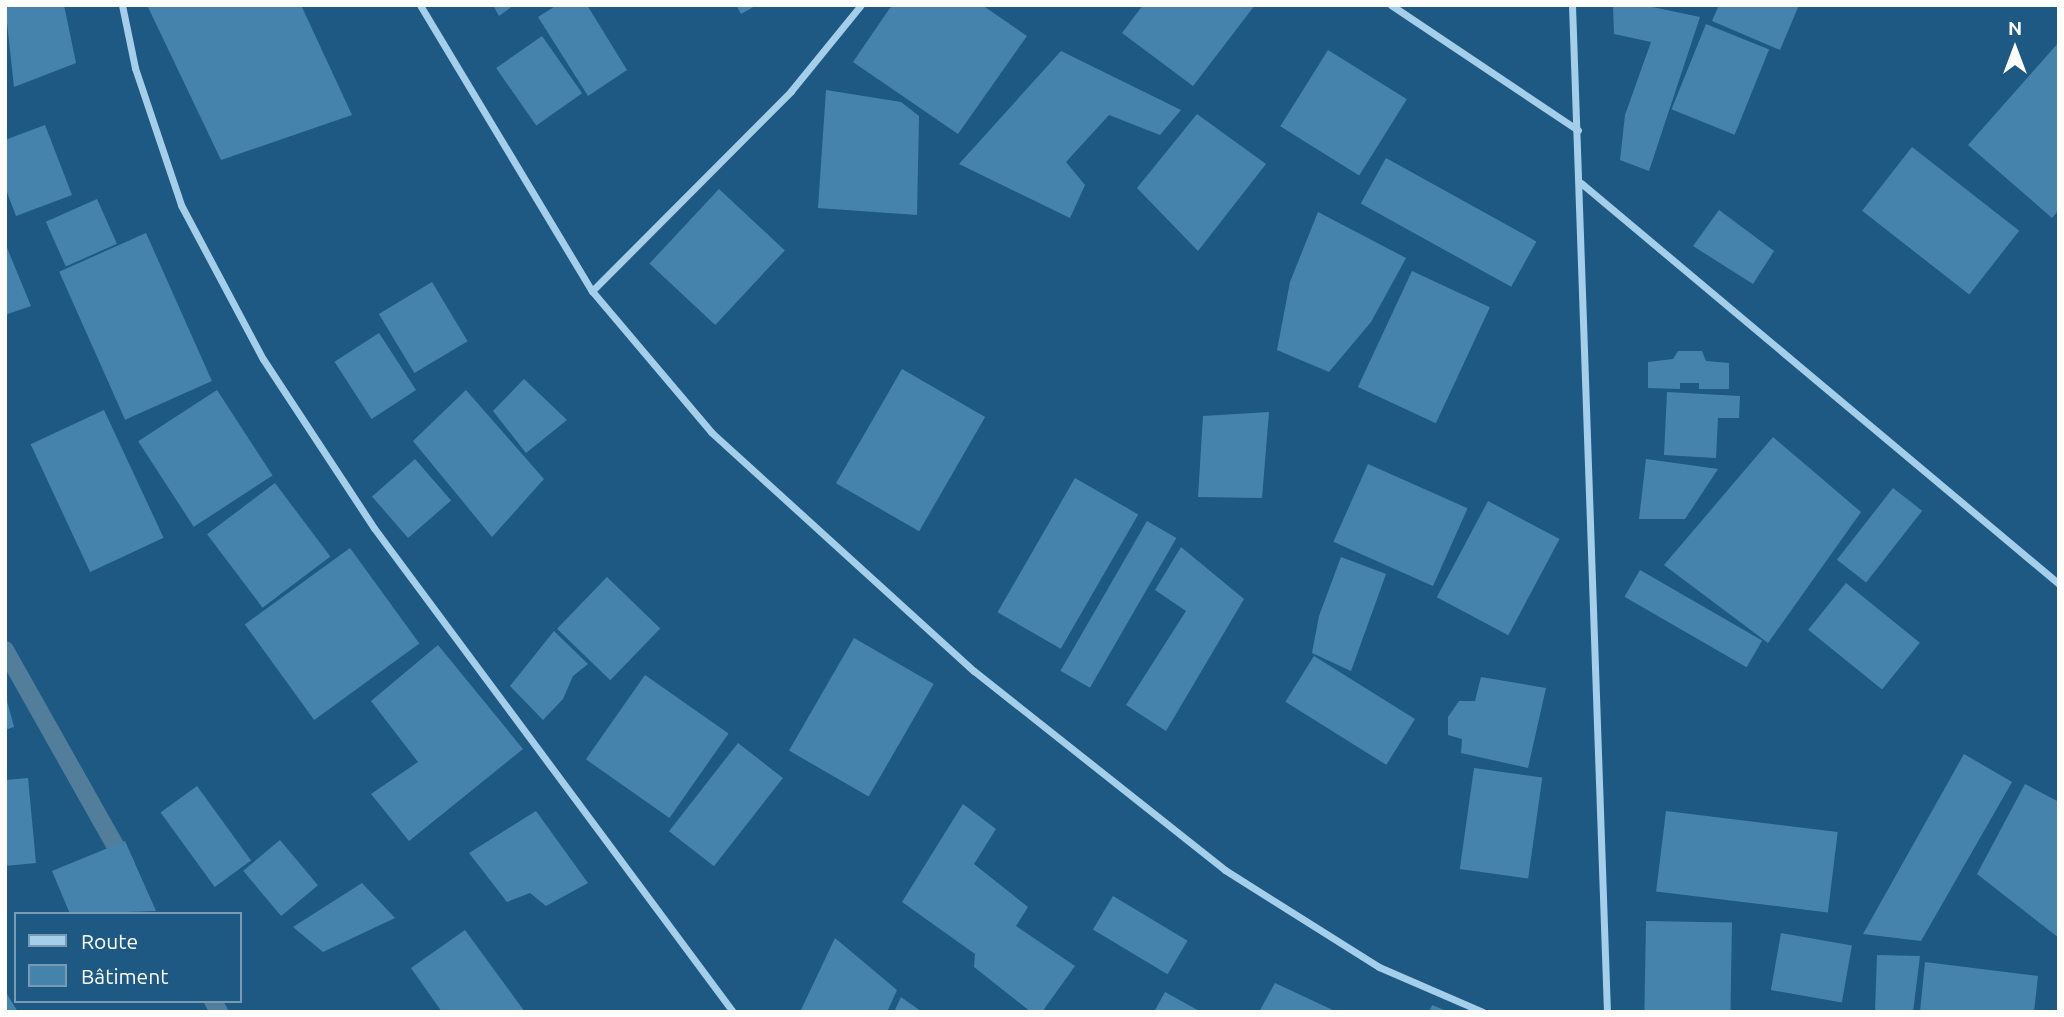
<!DOCTYPE html>
<html>
<head>
<meta charset="utf-8">
<style>
	body { margin:0 }
	#map { position:relative; width:2064px; height:1017px; overflow:hidden; background:#1e5983; font-family:Ubuntu,sans-serif }
	div>[style] { position:absolute }
	.stream>* { height:18px; margin:-9px; padding:0 9px; transform-origin:9px; border-radius:9px; background:#527d9b }
	.building>* { inset:0; background:#4683ac; transform-origin:0 0 }
	.minor>* { height:7px; margin:-3.5px; padding:0 3.5px; transform-origin:3.5px; border-radius:3.5px; background:#a5ceea }
	span { translate:-50% -50%; white-space:nowrap; text-align:center; line-height:1.15; -webkit-text-stroke:5px #1e5983; paint-order:stroke }
	.frame { position:absolute; inset:0; border:7px solid #fff; pointer-events:none }
	.legend { position:absolute; left:14px; top:912px; width:228px; height:91px; box-sizing:border-box; background:#1e5983; border:2px solid #789bb5; margin:0; padding:9px 12px; list-style:none; font-size:21px; color:#fff }
	.legend li { display:flex; align-items:center; gap:14px; height:35px }
	.legend b { width:35px; border:2px solid #789bb5 }
	.north { position:absolute; left:1980px; top:14px; width:70px; height:70px; -webkit-text-stroke:5px #1e5983; paint-order:stroke; rotate:0deg; font-size:19px; font-weight:700; line-height:28px; text-align:center; color:#fff }
	.north::after { content:''; display:block; margin:auto; width:24px; height:32px; background:#fff; clip-path:polygon(50% 0,100% 100%,50% 72%,0 100%) }
</style>
</head>
<body>
<div id="map">
	<div class="stream">
		<i style="left:5px;top:650px;width:244px;rotate:60.6deg"></i>
		<i style="left:213px;top:1001px;width:13px;rotate:61deg"></i>
	</div>
	<div class="building">
		<i style="clip-path:polygon(5px 5px,64px 5px,76px 63px,14px 87px)"></i>
		<i style="clip-path:polygon(147px 5px,301px 5px,352px 115px,221px 160px)"></i>
		<i style="clip-path:polygon(493px 5px,514px 5px,499px 16px)"></i>
		<i style="clip-path:polygon(557px 5px,587px 5px,627px 70px,588px 96px,538px 17px)"></i>
		<i style="clip-path:polygon(736px 5px,757px 5px,741px 14px)"></i>
		<i style="clip-path:polygon(892px 5px,982px 5px,1027px 36px,958px 134px,853px 62px)"></i>
		<i style="clip-path:polygon(1143px 5px,1255px 5px,1193px 86px,1122px 33px)"></i>
		<i style="clip-path:polygon(1613px 5px,1643px 5px,1700px 17px,1649px 171px,1620px 160px,1625px 115px,1651px 42px,1614px 34px)"></i>
		<i style="clip-path:polygon(1719px 5px,1799px 5px,1780px 50px,1712px 21px)"></i>
		<i style="left:1706px;top:24px;width:68px;height:92px;rotate:22deg"></i>
		<i style="left:542px;top:36px;width:70px;height:56px;rotate:55deg"></i>
		<i style="clip-path:polygon(2059px 42px,2059px 210px,2052px 218px,1968px 145px)"></i>
		<i style="left:1328px;top:50px;width:93px;height:90px;rotate:32deg"></i>
		<i style="clip-path:polygon(1061px 51px,1181px 110px,1160px 135px,1109px 115px,1066px 162px,1085px 185px,1070px 218px,959px 164px)"></i>
		<i style="clip-path:polygon(826px 90px,901px 102px,919px 116px,917px 215px,818px 208px)"></i>
		<i style="clip-path:polygon(1197px 114px,1266px 164px,1198px 251px,1137px 188px)"></i>
		<i style="clip-path:polygon(45px 125px,72px 195px,16px 216px,5px 187px,5px 140px)"></i>
		<i style="left:1912px;top:147px;width:136px;height:81px;rotate:38deg"></i>
		<i style="left:1386px;top:158px;width:172px;height:52px;rotate:29deg"></i>
		<i style="left:719px;top:189px;width:90px;height:102px;rotate:43deg"></i>
		<i style="left:97px;top:199px;width:49px;height:56px;rotate:66deg"></i>
		<i style="clip-path:polygon(1719px 210px,1774px 251px,1753px 284px,1693px 246px)"></i>
		<i style="clip-path:polygon(1318px 212px,1406px 258px,1371px 322px,1329px 372px,1277px 350px,1290px 282px)"></i>
		<i style="left:146px;top:233px;width:162px;height:95px;rotate:66deg"></i>
		<i style="clip-path:polygon(5px 243px,31px 306px,5px 315px)"></i>
		<i style="left:1412px;top:271px;width:86px;height:128px;rotate:25deg"></i>
		<i style="left:432px;top:282px;width:69px;height:62px;rotate:59deg"></i>
		<i style="left:379px;top:333px;width:68px;height:53px;rotate:57deg"></i>
		<i style="clip-path:polygon(1678px 351px,1702px 351px,1706px 361px,1729px 363px,1729px 389px,1699px 389px,1699px 383px,1680px 383px,1680px 389px,1648px 388px,1648px 362px,1673px 359px)"></i>
		<i style="left:902px;top:369px;width:96px;height:132px;rotate:30deg"></i>
		<i style="clip-path:polygon(524px 379px,567px 420px,526px 453px,493px 411px)"></i>
		<i style="left:217px;top:390px;width:102px;height:94px;rotate:57deg"></i>
		<i style="clip-path:polygon(466px 390px,544px 479px,492px 537px,413px 441px)"></i>
		<i style="clip-path:polygon(1667px 392px,1740px 396px,1739px 418px,1718px 418px,1716px 458px,1664px 455px)"></i>
		<i style="left:104px;top:410px;width:141px;height:81px;rotate:65deg"></i>
		<i style="clip-path:polygon(1269px 412px,1262px 498px,1198px 497px,1203px 416px)"></i>
		<i style="clip-path:polygon(1773px 437px,1861px 512px,1768px 643px,1664px 565px)"></i>
		<i style="left:415px;top:459px;width:55px;height:57px;rotate:49deg"></i>
		<i style="clip-path:polygon(1646px 459px,1718px 469px,1685px 519px,1639px 519px)"></i>
		<i style="left:1368px;top:464px;width:109px;height:85px;rotate:24deg"></i>
		<i style="left:1075px;top:478px;width:73px;height:155px;rotate:30deg"></i>
		<i style="left:275px;top:483px;width:92px;height:85px;rotate:53deg"></i>
		<i style="left:1893px;top:488px;width:37px;height:91px;rotate:38deg"></i>
		<i style="left:1488px;top:501px;width:81px;height:109px;rotate:28deg"></i>
		<i style="left:1147px;top:521px;width:34px;height:173px;rotate:30deg"></i>
		<i style="clip-path:polygon(1181px 547px,1244px 599px,1166px 731px,1126px 705px,1186px 611px,1155px 590px)"></i>
		<i style="left:350px;top:548px;width:118px;height:130px;rotate:54deg"></i>
		<i style="clip-path:polygon(1341px 557px,1386px 574px,1351px 671px,1312px 653px,1319px 616px)"></i>
		<i style="left:1640px;top:570px;width:141px;height:31px;rotate:30deg"></i>
		<i style="left:607px;top:577px;width:74px;height:72px;rotate:44deg"></i>
		<i style="left:1846px;top:583px;width:95px;height:60px;rotate:39deg"></i>
		<i style="clip-path:polygon(554px 631px,588px 664px,573px 676px,563px 699px,543px 720px,510px 686px)"></i>
		<i style="left:854px;top:638px;width:92px;height:130px;rotate:30deg"></i>
		<i style="clip-path:polygon(438px 645px,523px 749px,409px 841px,371px 794px,418px 762px,371px 701px)"></i>
		<i style="left:1314px;top:656px;width:119px;height:54px;rotate:32deg"></i>
		<i style="left:645px;top:675px;width:102px;height:103px;rotate:35deg"></i>
		<i style="clip-path:polygon(1481px 677px,1546px 688px,1528px 768px,1461px 753px,1462px 739px,1448px 735px,1448px 717px,1459px 701px,1475px 701px)"></i>
		<i style="clip-path:polygon(5px 693px,14px 727px,5px 730px)"></i>
		<i style="left:738px;top:743px;width:57px;height:112px;rotate:38deg"></i>
		<i style="clip-path:polygon(1964px 754px,2012px 782px,1921px 941px,1863px 934px)"></i>
		<i style="left:1474px;top:768px;width:69px;height:102px;rotate:8deg"></i>
		<i style="clip-path:polygon(28px 778px,36px 863px,5px 866px,5px 780px)"></i>
		<i style="clip-path:polygon(2025px 784px,2059px 802px,2059px 938px,1977px 874px)"></i>
		<i style="left:197px;top:786px;width:92px;height:45px;rotate:54deg"></i>
		<i style="clip-path:polygon(963px 804px,996px 829px,974px 864px,1028px 907px,1016px 926px,1075px 966px,1042px 1012px,1031px 1012px,974px 967px,975px 954px,902px 902px)"></i>
		<i style="clip-path:polygon(536px 811px,588px 883px,546px 906px,530px 893px,507px 902px,469px 853px)"></i>
		<i style="left:1666px;top:811px;width:173px;height:81px;rotate:7deg"></i>
		<i style="left:280px;top:840px;width:59px;height:48px;rotate:50deg"></i>
		<i style="clip-path:polygon(125px 841px,156px 911px,70px 914px,52px 871px)"></i>
		<i style="clip-path:polygon(362px 883px,395px 918px,323px 952px,293px 927px)"></i>
		<i style="left:1113px;top:896px;width:87px;height:39px;rotate:31deg"></i>
		<i style="left:1646px;top:921px;width:86px;height:91px;rotate:1deg"></i>
		<i style="clip-path:polygon(465px 930px,525px 1012px,442px 1012px,411px 968px)"></i>
		<i style="left:1781px;top:933px;width:72px;height:58px;rotate:10deg"></i>
		<i style="clip-path:polygon(835px 938px,897px 990px,887px 1012px,800px 1012px)"></i>
		<i style="clip-path:polygon(1877px 955px,1920px 956px,1913px 1012px,1875px 1012px)"></i>
		<i style="clip-path:polygon(1925px 962px,2038px 976px,2034px 1012px,1920px 1012px)"></i>
		<i style="clip-path:polygon(1275px 983px,1337px 1012px,1259px 1012px)"></i>
		<i style="clip-path:polygon(5px 991px,18px 1012px,5px 1012px)"></i>
		<i style="clip-path:polygon(1165px 992px,1201px 1012px,1154px 1012px)"></i>
		<i style="clip-path:polygon(901px 997px,922px 1012px,894px 1012px)"></i>
		<i style="clip-path:polygon(1432px 1005px,1449px 1012px,1429px 1012px)"></i>
	</div>
	<div class="minor">
		<i style="left:122px;top:5px;width:64px;rotate:78.3deg"></i>
		<i style="left:135px;top:68px;width:145px;rotate:71.4deg"></i>
		<i style="left:181px;top:205px;width:174px;rotate:62deg"></i>
		<i style="left:263px;top:359px;width:202px;rotate:56.7deg"></i>
		<i style="left:374px;top:528px;width:603px;rotate:53.43deg"></i>
		<i style="left:420px;top:5px;width:334px;rotate:59deg"></i>
		<i style="left:592px;top:291px;width:185px;rotate:49.8deg"></i>
		<i style="left:711px;top:432px;width:355px;rotate:42.3deg"></i>
		<i style="left:974px;top:671px;width:320px;rotate:38.4deg"></i>
		<i style="left:1225px;top:870px;width:182px;rotate:32.2deg"></i>
		<i style="left:1379px;top:967px;width:113px;rotate:23.4deg"></i>
		<i style="left:1391px;top:5px;width:225px;rotate:33.8deg"></i>
		<i style="left:1572px;top:5px;width:1008px;rotate:88.01deg"></i>
		<i style="left:1581px;top:183px;width:624px;rotate:39.99deg"></i>
		<i style="left:592px;top:291px;width:282px;rotate:-45.1deg"></i>
		<i style="left:791px;top:91px;width:111px;rotate:-50.9deg"></i>
	</div>
	<div class="frame"></div>
	<ul class="legend">
	<li><b style="height:9px;background:#a5ceea"></b>Route</li>
	<li><b style="height:19px;background:#4683ac"></b>Bâtiment</li>
	</ul>
	<div class="north">N</div>
</div>
</body>
</html>
